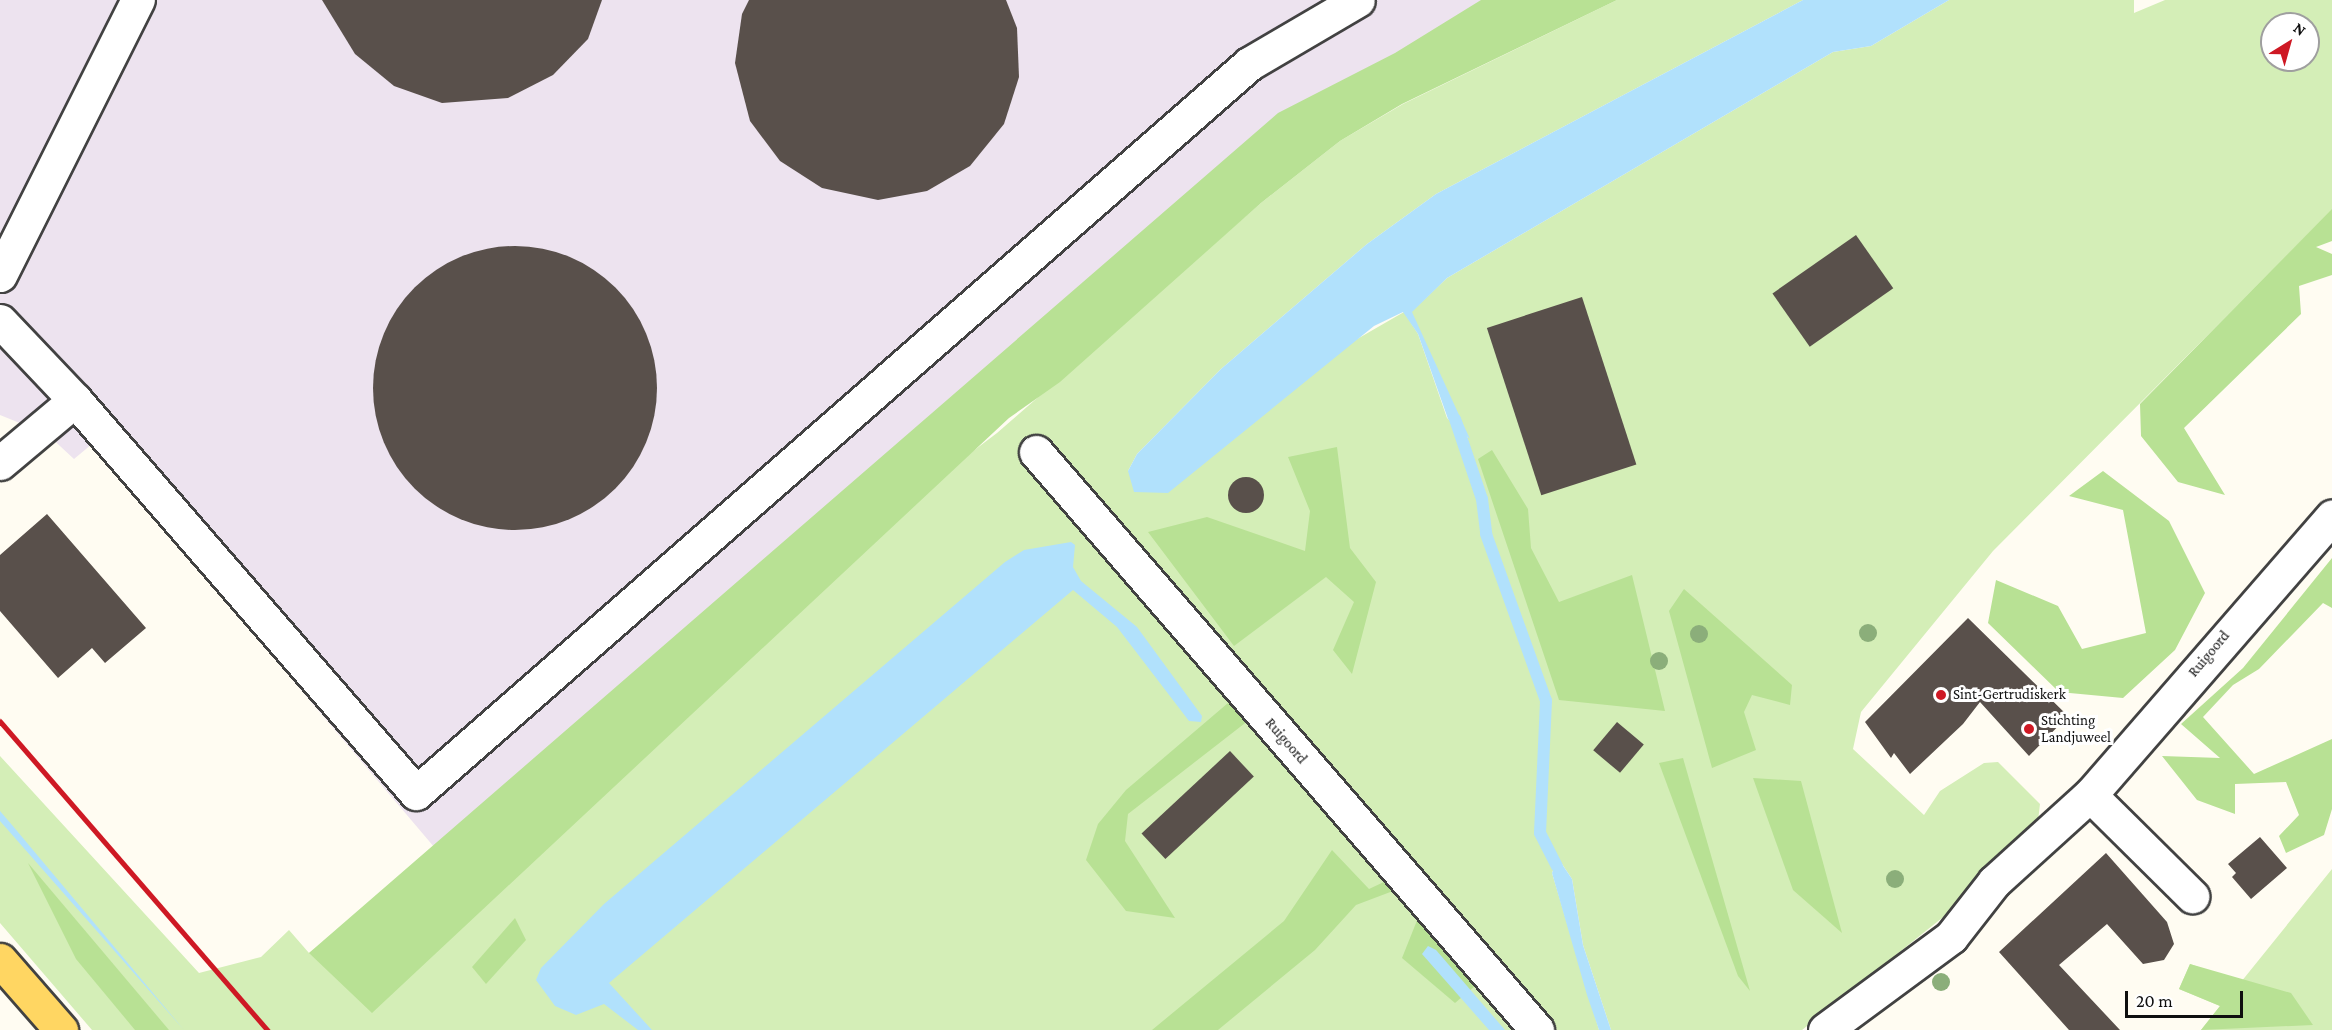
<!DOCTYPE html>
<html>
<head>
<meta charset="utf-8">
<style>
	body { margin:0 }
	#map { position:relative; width:2332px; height:1030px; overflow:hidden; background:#fffcf2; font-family:"Crimson Pro",serif }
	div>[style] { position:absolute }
	.industrial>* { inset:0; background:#ede3ef }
	.green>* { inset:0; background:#d4eeb7 }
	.forest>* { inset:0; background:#b8e194 }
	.water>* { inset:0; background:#b1e1fc }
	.stream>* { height:12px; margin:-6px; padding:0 6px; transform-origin:6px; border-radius:6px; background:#b1e1fc }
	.building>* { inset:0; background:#59504b; transform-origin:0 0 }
	.round { border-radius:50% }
	.roads { filter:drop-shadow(2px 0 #424242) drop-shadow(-2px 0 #424242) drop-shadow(0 2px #424242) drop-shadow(0 -2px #424242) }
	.minor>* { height:33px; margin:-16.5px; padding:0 16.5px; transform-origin:16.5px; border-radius:16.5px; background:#fff }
	.major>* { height:33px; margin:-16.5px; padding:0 16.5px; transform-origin:16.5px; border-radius:16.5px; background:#ffd662 }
	.rail>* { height:4.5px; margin:-2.25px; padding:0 2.25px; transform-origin:2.25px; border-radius:2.25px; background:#ce1924 }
	.trees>* { width:18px; height:18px; margin:-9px; border-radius:50%; background:#8bae7a }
	.dots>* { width:16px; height:16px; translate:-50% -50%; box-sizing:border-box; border:3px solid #fff; border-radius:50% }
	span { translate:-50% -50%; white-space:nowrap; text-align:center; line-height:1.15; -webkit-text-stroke:6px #fff; paint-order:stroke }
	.street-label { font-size:15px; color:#0f0f0f }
	.poi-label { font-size:15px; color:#0f0f0f }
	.left { translate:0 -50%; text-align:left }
	.north { position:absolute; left:2260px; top:12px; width:60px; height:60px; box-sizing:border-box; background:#fff; border:2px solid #9f9f9f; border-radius:50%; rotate:37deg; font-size:16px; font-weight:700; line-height:24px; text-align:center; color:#0f0f0f }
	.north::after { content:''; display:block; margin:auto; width:21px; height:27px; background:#ce1924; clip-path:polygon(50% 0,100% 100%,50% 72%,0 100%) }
	.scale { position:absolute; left:2125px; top:991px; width:118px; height:27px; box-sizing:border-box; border:3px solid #0f0f0f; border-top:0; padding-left:8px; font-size:18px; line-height:21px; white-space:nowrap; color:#0f0f0f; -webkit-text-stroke:4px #fff; paint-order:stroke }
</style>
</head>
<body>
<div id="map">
	<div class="industrial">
		<i style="clip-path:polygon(0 0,1496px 0,457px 874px,92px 444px,74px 459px,47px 434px,0 415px)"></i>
	</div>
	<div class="green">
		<i style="clip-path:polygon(evenodd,1617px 0,1803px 0,1436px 194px,1367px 244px,1221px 369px,1137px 454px,1128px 471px,1404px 312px,1418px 334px,1447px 418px,1468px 438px,1411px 312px,1447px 278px,1833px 52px,1871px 46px,1949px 0,2134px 0,2134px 13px,2165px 0,2332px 0,2332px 210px,1993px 551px,1861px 712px,1853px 749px,1924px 815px,1940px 791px,1984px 763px,1998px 762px,2040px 804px,2038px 821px,1957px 906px,1802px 1030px,1611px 1030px,1583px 945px,1572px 879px,1558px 858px,1552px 873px,1599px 1030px,1557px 1030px,1169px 586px,1521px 1030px,92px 1030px,0 923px,0 756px,199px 973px,261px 957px,289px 930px,309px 953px,997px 433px,1261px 203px,1340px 141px,1403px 104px,1617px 0,2272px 24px,2308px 24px,2308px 60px,2272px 60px,2272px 24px)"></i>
		<i style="clip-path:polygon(2332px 869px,2332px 1030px,2201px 1030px,2220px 1006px,2179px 989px,2190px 964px,2241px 982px)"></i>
	</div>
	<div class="forest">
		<i style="clip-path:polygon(1481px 0,1617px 0,1402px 104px,1340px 141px,1261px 203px,1060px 382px,1009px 418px,372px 1013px,309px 953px,1278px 113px,1395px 53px)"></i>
		<i style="clip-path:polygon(2332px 209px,2332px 241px,2316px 247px,2332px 254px,2332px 275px,2299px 286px,2301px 314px,2184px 428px,2225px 495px,2178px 482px,2141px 436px,2140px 404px)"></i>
		<i style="clip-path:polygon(1337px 447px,1350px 548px,1376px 582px,1352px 674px,1333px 650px,1354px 602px,1326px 577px,1234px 646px,1148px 532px,1207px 517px,1305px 551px,1310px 511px,1288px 457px)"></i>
		<i style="clip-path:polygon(1492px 450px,1528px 509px,1531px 548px,1559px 602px,1632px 575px,1665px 711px,1559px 700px,1478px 459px)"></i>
		<i style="clip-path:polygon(2103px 471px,2169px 521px,2205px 593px,2175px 650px,2123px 698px,2059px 692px,1988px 623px,1996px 580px,2058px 606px,2082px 649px,2146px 633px,2123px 510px,2069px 496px)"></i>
		<i style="clip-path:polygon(2332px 558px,2332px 608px,2323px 603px,2259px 669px,2233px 685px,2203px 717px,2254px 774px,2332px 739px,2332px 809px,2324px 835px,2286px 853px,2279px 836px,2299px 815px,2286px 782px,2235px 784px,2235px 814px,2197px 800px,2162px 756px,2220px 758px,2181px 724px,2243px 668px)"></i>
		<i style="clip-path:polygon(1684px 589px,1792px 685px,1790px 705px,1752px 695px,1744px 712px,1756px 750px,1712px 768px,1669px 611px)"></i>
		<i style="clip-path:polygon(1228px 703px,1249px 720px,1128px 814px,1125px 841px,1175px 918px,1126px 911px,1086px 860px,1098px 824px,1126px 790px)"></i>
		<i style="clip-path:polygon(1683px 758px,1750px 991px,1738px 976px,1659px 763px)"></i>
		<i style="clip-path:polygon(1753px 778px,1801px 781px,1842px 933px,1793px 890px)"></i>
		<i style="clip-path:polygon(1332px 850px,1369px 889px,1386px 881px,1393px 891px,1356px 905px,1315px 950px,1218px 1030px,1152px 1030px,1284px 921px)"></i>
		<i style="clip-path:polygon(28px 863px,169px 1030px,135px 1030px,76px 959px)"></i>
		<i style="clip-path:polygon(515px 918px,526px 940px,486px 984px,472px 967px)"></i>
		<i style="clip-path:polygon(1418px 918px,1475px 986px,1455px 1003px,1402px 958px)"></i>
		<i style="clip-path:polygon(2190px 964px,2291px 993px,2313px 1025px,2201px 1030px,2220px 1006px,2179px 989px)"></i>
	</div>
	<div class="water">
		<i style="clip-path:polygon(1803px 0,1949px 0,1871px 46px,1833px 52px,1447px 278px,1412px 312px,1470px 439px,1448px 419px,1418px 334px,1403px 312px,1374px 326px,1168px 493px,1134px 492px,1128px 471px,1137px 454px,1221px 369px,1367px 244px,1436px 194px)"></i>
		<i style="clip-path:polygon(1071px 542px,1075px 545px,1073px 567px,1081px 581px,1137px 627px,1202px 716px,1201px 722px,1189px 721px,1117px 627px,1073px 590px,609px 983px,652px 1030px,638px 1030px,604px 1004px,576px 1015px,555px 1006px,536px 980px,541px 968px,604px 904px,1005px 562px,1024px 550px)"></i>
		<i style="clip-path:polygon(0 811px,12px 825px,184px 1030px,0 821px)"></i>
		<i style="clip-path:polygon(1558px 858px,1572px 879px,1583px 945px,1611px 1030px,1599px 1030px,1587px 995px,1552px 873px)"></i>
		<i style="clip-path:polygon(1428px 946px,1436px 950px,1505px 1030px,1489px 1030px,1422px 954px)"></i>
	</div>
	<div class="stream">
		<i style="left:1455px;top:419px;width:84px;rotate:71.4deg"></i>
		<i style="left:1482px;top:499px;width:35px;rotate:83deg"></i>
		<i style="left:1486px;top:534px;width:177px;rotate:70.2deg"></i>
		<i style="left:1546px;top:701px;width:132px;rotate:92.6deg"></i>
		<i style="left:1540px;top:833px;width:37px;rotate:63deg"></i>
	</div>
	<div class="building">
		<i style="clip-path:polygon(322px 0,602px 0,588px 39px,553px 75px,508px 98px,442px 103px,394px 86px,355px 54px)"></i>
		<i style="clip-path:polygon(749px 0,1006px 0,1017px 28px,1019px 77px,1004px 124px,970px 166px,927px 191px,878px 200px,822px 188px,780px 161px,750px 121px,735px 63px,742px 14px)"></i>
		<i style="left:1856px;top:235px;width:65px;height:102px;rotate:55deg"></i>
		<i class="round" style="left:373px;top:246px;width:284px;height:284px"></i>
		<i style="left:1582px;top:297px;width:176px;height:100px;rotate:72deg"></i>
		<i class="round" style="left:1228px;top:477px;width:36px;height:36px"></i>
		<i style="clip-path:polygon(47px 514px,146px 628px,105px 663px,92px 648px,58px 678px,0 611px,0 555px)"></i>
		<i style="clip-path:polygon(1968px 618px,2068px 716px,2029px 756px,1980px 702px,1963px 724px,1910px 774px,1894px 753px,1891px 758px,1865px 722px)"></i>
		<i style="left:1617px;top:722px;width:35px;height:37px;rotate:40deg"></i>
		<i style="left:1230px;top:751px;width:35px;height:121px;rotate:47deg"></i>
		<i style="clip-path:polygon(2260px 837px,2287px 868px,2251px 899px,2232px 877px,2236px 873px,2228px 864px)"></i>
		<i style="clip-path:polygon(2106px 853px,2167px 922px,2174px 944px,2164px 960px,2143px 964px,2107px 924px,2059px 965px,2120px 1030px,2069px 1030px,1999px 952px)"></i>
	</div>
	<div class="roads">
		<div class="minor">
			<i style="left:0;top:275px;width:308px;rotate:-63.4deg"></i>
			<i style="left:0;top:321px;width:109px;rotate:46.5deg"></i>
			<i style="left:75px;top:400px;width:520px;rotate:49.05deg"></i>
			<i style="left:416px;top:793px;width:1107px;rotate:-41.19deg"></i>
			<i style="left:1249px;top:64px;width:126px;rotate:-30.4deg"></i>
			<i style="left:1036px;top:452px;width:765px;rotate:49.08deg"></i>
			<i style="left:0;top:463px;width:98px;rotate:-40deg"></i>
			<i style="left:2090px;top:795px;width:144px;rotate:44.7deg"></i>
			<i style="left:1825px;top:1030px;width:157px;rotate:-36.4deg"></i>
			<i style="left:1951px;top:937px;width:70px;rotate:-52deg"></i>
			<i style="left:1994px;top:882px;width:130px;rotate:-42.2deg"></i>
			<i style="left:2090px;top:795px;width:369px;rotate:-49deg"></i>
		</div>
		<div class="major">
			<i style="left:0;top:960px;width:93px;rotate:48.9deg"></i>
		</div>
	</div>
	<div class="rail">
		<i style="left:0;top:721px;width:409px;rotate:49.1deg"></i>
	</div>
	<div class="trees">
		<i style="left:1868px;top:633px"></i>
		<i style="left:1699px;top:634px"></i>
		<i style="left:1659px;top:661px"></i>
		<i style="left:1895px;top:879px"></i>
		<i style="left:1941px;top:982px"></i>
	</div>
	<div class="dots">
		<i style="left:1941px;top:695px;background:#ce1924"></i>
		<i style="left:2029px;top:729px;background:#ce1924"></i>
	</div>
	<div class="street-label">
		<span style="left:2209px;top:654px;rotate:-50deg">Ruigoord</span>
		<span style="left:1286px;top:741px;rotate:49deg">Ruigoord</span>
	</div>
	<div class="poi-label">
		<span class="left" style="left:1953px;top:695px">Sint-Gertrudiskerk</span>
		<span class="left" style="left:2041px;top:729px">Stichting<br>Landjuweel</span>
	</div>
	<div class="north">N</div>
	<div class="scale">20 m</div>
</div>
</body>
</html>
